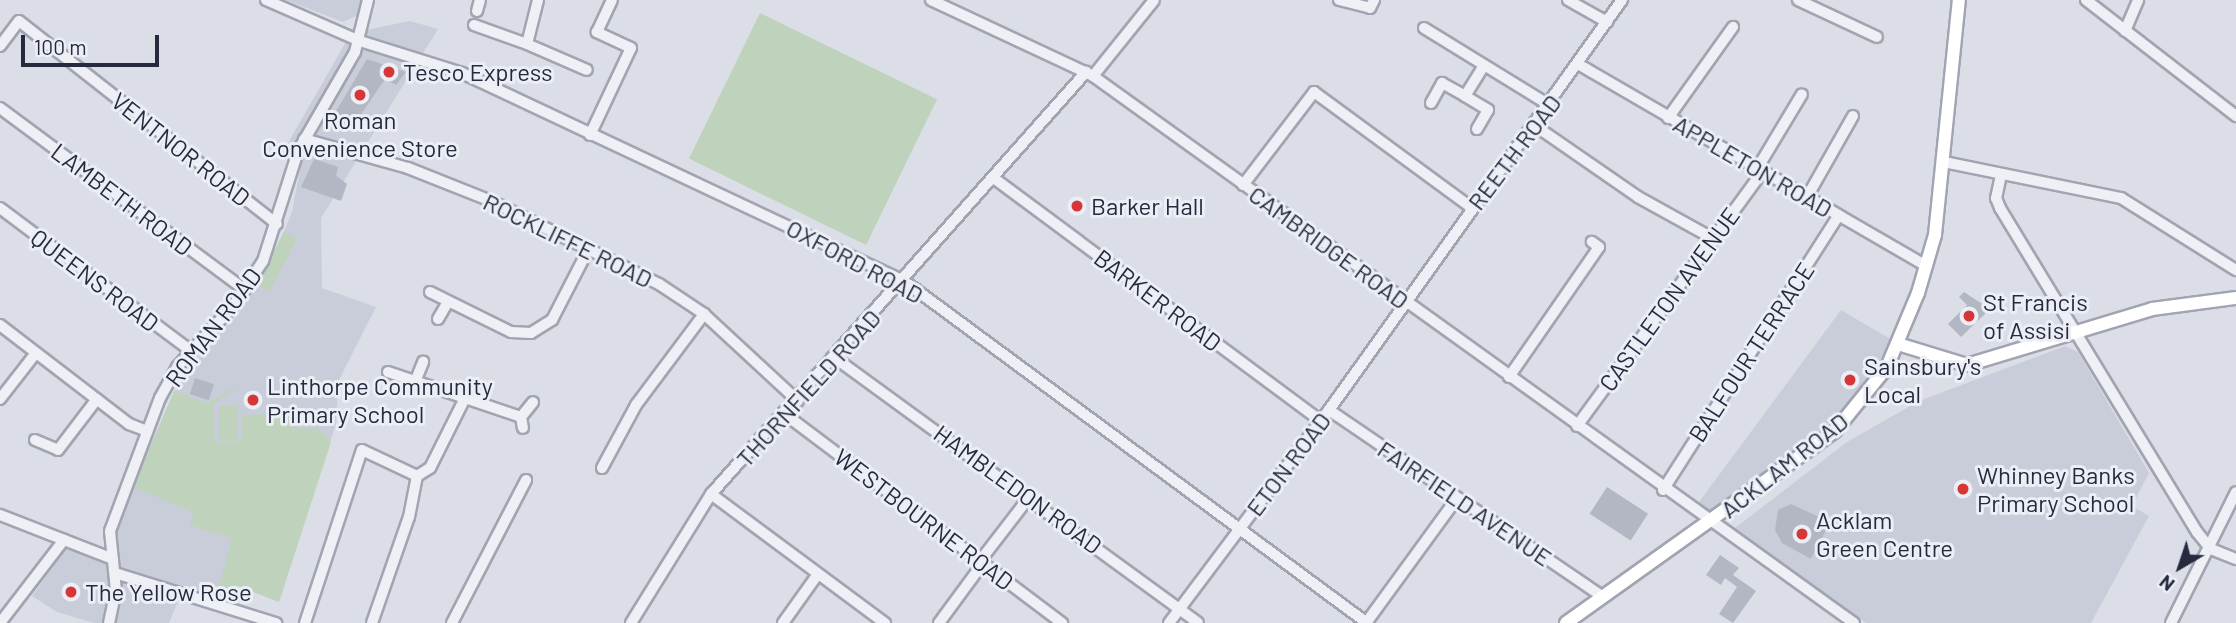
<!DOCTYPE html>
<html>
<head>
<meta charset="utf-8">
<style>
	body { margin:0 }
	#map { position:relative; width:2236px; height:623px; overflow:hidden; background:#dcdee7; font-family:Barlow,sans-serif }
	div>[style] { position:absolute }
	.built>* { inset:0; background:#c9cdd9 }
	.green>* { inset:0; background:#bed2bc; transform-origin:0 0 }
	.building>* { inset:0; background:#b3b7c4; transform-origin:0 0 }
	.roads { filter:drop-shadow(2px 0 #a1a4b1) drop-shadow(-2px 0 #a1a4b1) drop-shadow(0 2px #a1a4b1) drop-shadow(0 -2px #a1a4b1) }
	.minor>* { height:10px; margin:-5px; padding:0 5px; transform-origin:5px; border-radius:5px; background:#eff0f5 }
	.major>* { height:12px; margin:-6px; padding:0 6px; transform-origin:6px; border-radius:6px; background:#fff }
	.dots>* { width:19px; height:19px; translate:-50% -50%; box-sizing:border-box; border:4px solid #ebeef5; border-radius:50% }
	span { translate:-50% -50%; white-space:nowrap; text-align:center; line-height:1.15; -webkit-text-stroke:6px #ebeef5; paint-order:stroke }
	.poi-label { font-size:24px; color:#252a3e }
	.left { translate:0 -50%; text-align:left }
	.street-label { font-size:24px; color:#252a3e }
	.north { position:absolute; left:2145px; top:532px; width:70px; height:70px; -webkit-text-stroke:5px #ebeef5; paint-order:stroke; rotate:219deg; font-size:19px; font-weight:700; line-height:28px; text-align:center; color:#252a3e }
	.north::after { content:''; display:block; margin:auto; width:24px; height:32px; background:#252a3e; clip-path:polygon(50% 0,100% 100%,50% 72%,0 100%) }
	.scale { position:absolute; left:21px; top:35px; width:138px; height:32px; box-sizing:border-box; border:4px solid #252a3e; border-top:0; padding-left:9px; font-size:21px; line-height:24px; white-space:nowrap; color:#252a3e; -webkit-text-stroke:5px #ebeef5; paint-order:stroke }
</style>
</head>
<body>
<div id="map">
	<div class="built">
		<i style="clip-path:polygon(286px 0,365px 0,360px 14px,343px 22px)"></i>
		<i style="clip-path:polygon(410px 21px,438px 29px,321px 218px,322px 288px,376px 307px,338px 382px,336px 424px,279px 602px,235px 585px,229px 602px,179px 599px,169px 623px,94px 623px,57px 612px,32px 596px,67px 548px,99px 558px,181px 377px,239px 313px,270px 265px,292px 212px,302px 159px,284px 150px,351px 33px)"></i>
		<i style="clip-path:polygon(1841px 310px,1892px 340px,1857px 399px,1814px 439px,1709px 515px,1696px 506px)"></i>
		<i style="clip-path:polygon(2065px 346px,2078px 352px,2149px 473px,2132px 506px,2149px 516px,2091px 623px,1866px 623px,1731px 531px,1847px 442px,1919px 401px)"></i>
	</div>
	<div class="green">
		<i style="left:760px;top:13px;width:197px;height:162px;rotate:26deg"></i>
		<i style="left:284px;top:232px;width:15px;height:59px;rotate:28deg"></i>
		<i style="clip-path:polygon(241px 384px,214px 404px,215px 443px,242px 442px,242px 415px,269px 414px,288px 416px,289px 427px,318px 429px,331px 442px,279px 602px,235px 585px,229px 602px,216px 598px,232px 538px,189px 525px,194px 513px,134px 487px,174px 391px,207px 403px)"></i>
		<i style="left:219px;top:406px;width:18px;height:35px"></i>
	</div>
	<div class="building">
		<i style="clip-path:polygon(367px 59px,406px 72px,396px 85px,385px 79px,351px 129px,332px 118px)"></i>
		<i style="clip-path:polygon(314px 159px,338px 167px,336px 176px,347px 184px,341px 201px,301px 187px)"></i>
		<i style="clip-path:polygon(1964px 292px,1990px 309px,1961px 337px,1948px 324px,1967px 305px,1959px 297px)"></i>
		<i style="left:195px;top:378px;width:20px;height:17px;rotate:18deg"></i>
		<i style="left:1607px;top:487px;width:49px;height:32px;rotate:33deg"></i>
		<i style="clip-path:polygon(1791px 504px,1830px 522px,1811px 559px,1782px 543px,1775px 530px,1778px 510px)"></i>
		<i style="clip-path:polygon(1720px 555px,1739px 568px,1733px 575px,1756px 591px,1733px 623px,1719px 614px,1737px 587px,1725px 578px,1721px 585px,1706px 575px)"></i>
	</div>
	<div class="roads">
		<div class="minor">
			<i style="left:266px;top:0;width:103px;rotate:23.6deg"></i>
			<i style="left:360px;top:41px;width:107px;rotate:17.4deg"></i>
			<i style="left:462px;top:73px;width:488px;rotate:25.2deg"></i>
			<i style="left:904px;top:281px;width:576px;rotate:36.45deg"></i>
			<i style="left:538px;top:0;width:45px;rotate:104deg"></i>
			<i style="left:527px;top:44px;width:65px;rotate:23.4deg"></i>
			<i style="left:931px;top:0;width:179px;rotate:25.1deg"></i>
			<i style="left:1093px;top:76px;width:937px;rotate:35.71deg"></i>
			<i style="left:1339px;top:0;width:32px;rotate:14deg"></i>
			<i style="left:1370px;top:8px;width:9px;rotate:-63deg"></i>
			<i style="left:1568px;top:0;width:45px;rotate:29.4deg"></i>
			<i style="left:1798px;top:0;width:87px;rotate:25.1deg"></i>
			<i style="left:2086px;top:0;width:190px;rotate:37.7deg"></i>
			<i style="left:477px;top:11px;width:11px;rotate:-75deg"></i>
			<i style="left:474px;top:25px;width:56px;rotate:19.7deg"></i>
			<i style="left:1424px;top:28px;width:147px;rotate:31.6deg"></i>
			<i style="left:2125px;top:31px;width:34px;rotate:-67deg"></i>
			<i style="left:0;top:46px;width:31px;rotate:-53deg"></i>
			<i style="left:19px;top:21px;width:328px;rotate:38.2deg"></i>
			<i style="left:1578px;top:64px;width:403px;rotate:30.1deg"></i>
			<i style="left:1093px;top:76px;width:97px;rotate:-51.2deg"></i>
			<i style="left:1465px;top:96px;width:36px;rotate:-58deg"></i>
			<i style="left:1431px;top:103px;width:23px;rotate:-61deg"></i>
			<i style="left:1442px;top:83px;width:26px;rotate:29deg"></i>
			<i style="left:1465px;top:96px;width:27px;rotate:31deg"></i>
			<i style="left:1488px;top:110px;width:22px;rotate:120deg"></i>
			<i style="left:0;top:108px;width:305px;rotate:36.6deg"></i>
			<i style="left:1668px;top:118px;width:112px;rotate:-54.5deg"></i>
			<i style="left:1534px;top:125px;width:126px;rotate:34.7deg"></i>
			<i style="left:1638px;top:197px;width:87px;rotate:28.9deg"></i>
			<i style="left:590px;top:135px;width:96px;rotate:-64.8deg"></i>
			<i style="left:631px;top:48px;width:38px;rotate:-155deg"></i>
			<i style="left:597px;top:32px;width:35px;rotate:-65deg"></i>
			<i style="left:304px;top:139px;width:108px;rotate:15.6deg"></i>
			<i style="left:408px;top:168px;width:87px;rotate:21.6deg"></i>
			<i style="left:489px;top:200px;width:190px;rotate:26.3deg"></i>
			<i style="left:659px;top:284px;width:54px;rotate:33.7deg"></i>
			<i style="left:704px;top:314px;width:128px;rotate:42.8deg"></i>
			<i style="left:1944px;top:162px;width:181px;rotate:11.5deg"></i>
			<i style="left:2121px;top:198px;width:136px;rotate:32.1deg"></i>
			<i style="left:1757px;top:169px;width:87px;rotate:-59deg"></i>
			<i style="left:2001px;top:175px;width:24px;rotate:102deg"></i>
			<i style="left:1996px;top:198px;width:11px;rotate:68deg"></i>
			<i style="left:2000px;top:208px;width:379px;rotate:58.7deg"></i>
			<i style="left:2197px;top:532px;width:22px;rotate:51deg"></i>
			<i style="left:2211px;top:549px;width:27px;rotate:22deg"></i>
			<i style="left:995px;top:179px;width:406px;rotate:36.6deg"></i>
			<i style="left:1243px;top:185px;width:117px;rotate:-52.6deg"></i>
			<i style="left:1314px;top:92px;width:196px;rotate:36.3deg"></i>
			<i style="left:1807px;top:197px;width:93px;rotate:-60.4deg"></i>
			<i style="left:0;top:208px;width:239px;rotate:36.8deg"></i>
			<i style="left:430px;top:292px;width:90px;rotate:26.3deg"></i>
			<i style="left:511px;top:332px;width:20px;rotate:3deg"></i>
			<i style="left:531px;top:333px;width:25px;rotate:-32deg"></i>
			<i style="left:552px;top:320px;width:81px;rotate:-62.8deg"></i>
			<i style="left:438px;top:319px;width:20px;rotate:-60deg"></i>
			<i style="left:0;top:325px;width:163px;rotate:37.5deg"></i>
			<i style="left:129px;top:424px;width:19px;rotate:21deg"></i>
			<i style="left:835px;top:358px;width:449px;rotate:36.1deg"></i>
			<i style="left:388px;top:372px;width:140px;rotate:18.7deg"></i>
			<i style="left:521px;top:417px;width:19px;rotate:-51deg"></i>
			<i style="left:1509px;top:377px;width:158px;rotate:-55.3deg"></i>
			<i style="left:1599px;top:247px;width:9px;rotate:-144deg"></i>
			<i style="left:415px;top:382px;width:22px;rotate:-68deg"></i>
			<i style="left:0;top:399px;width:58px;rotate:-52deg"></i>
			<i style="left:1329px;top:410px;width:330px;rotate:34.3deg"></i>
			<i style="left:786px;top:415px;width:346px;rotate:37deg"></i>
			<i style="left:521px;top:417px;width:11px;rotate:80deg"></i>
			<i style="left:1577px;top:426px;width:314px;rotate:-53.9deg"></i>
			<i style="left:35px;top:440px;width:25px;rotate:23deg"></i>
			<i style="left:58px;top:450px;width:64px;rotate:-52.6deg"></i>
			<i style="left:602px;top:468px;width:72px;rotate:-61.6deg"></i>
			<i style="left:636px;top:405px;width:114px;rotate:-53.2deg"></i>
			<i style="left:417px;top:476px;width:15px;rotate:-32deg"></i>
			<i style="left:430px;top:468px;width:76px;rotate:-63.4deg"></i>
			<i style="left:1663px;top:490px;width:326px;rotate:-57.4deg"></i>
			<i style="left:711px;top:494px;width:217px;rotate:36.6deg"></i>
			<i style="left:0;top:515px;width:121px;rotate:21.3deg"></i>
			<i style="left:980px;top:561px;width:82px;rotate:-52.4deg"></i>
			<i style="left:115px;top:573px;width:169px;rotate:17.3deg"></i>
			<i style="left:0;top:623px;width:105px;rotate:-52.4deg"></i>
			<i style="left:109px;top:623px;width:33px;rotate:-78deg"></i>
			<i style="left:116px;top:591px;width:60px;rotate:-95.7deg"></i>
			<i style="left:110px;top:531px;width:142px;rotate:-69.4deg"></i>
			<i style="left:160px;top:398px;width:35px;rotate:-61deg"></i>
			<i style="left:177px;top:367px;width:83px;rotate:-47.4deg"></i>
			<i style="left:233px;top:306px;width:54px;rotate:-56.3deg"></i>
			<i style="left:263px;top:261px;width:115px;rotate:-72.3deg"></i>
			<i style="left:298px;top:151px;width:114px;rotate:-60.1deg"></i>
			<i style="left:355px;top:52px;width:54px;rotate:-76deg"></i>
			<i style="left:305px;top:623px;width:182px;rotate:-71.8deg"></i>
			<i style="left:362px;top:450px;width:61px;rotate:25.3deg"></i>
			<i style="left:372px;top:623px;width:112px;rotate:-70.8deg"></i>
			<i style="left:409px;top:517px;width:42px;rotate:-79deg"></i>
			<i style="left:452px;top:623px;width:161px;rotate:-62.6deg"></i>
			<i style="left:631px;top:623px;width:152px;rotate:-58.2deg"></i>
			<i style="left:711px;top:494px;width:565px;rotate:-48.37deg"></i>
			<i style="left:783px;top:623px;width:60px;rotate:-54.5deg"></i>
			<i style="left:939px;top:623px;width:74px;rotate:-53.7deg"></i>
			<i style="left:1169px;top:623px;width:266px;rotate:-53.1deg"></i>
			<i style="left:1329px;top:410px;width:504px;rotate:-54.45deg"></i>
			<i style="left:1366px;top:623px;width:155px;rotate:-53.9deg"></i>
			<i style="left:2171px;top:623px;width:146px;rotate:-63.6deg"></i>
		</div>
		<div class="major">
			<i style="left:1898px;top:344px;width:72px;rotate:16.9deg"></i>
			<i style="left:1967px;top:365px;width:193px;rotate:-16.8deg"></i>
			<i style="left:2152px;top:309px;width:85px;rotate:-7.5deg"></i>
			<i style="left:1566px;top:623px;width:330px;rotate:-35.5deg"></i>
			<i style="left:1835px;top:431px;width:82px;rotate:-50.9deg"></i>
			<i style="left:1887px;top:367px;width:80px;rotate:-67.3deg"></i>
			<i style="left:1918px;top:293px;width:60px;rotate:-73.7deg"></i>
			<i style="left:1935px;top:235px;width:236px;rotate:-84.2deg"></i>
		</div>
	</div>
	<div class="dots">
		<i style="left:389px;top:72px;background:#d73636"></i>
		<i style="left:360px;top:95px;background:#d73636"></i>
		<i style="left:1077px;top:206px;background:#d73636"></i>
		<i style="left:1969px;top:316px;background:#d73636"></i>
		<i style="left:1850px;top:380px;background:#d73636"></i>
		<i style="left:253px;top:400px;background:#d73636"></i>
		<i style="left:1963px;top:489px;background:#d73636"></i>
		<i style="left:1802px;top:534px;background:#d73636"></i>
		<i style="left:71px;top:592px;background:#d73636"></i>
	</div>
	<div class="poi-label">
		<span class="left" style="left:403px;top:72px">Tesco Express</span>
		<span style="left:360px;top:134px">Roman<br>Convenience Store</span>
		<span class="left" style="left:1091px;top:206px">Barker Hall</span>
		<span class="left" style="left:1983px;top:316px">St Francis<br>of Assisi</span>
		<span class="left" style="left:1864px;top:380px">Sainsbury's<br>Local</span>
		<span class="left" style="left:267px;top:400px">Linthorpe Community<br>Primary School</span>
		<span class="left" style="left:1977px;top:489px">Whinney Banks<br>Primary School</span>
		<span class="left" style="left:1816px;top:534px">Acklam<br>Green Centre</span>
		<span class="left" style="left:85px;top:592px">The Yellow Rose</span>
	</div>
	<div class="street-label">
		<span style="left:181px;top:149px;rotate:38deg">VENTNOR ROAD</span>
		<span style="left:1514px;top:152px;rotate:-53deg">REETH ROAD</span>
		<span style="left:1753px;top:166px;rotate:30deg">APPLETON ROAD</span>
		<span style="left:122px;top:199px;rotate:37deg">LAMBETH ROAD</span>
		<span style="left:568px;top:240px;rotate:26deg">ROCKLIFFE ROAD</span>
		<span style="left:1329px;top:247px;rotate:36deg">CAMBRIDGE ROAD</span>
		<span style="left:855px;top:261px;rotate:28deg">OXFORD ROAD</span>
		<span style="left:95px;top:280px;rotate:37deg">QUEENS ROAD</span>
		<span style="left:1669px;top:299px;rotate:-54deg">CASTLETON AVENUE</span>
		<span style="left:1158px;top:300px;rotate:37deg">BARKER ROAD</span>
		<span style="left:213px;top:327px;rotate:-53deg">ROMAN ROAD</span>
		<span style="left:1751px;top:352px;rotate:-57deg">BALFOUR TERRACE</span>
		<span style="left:808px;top:388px;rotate:-48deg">THORNFIELD ROAD</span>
		<span style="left:1288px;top:464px;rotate:-53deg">ETON ROAD</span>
		<span style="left:1784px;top:465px;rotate:-38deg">ACKLAM ROAD</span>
		<span style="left:1018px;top:489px;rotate:36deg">HAMBLEDON ROAD</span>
		<span style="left:1465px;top:503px;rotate:34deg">FAIRFIELD AVENUE</span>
		<span style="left:924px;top:519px;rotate:37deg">WESTBOURNE ROAD</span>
	</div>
	<div class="north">N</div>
	<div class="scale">100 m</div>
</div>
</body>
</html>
